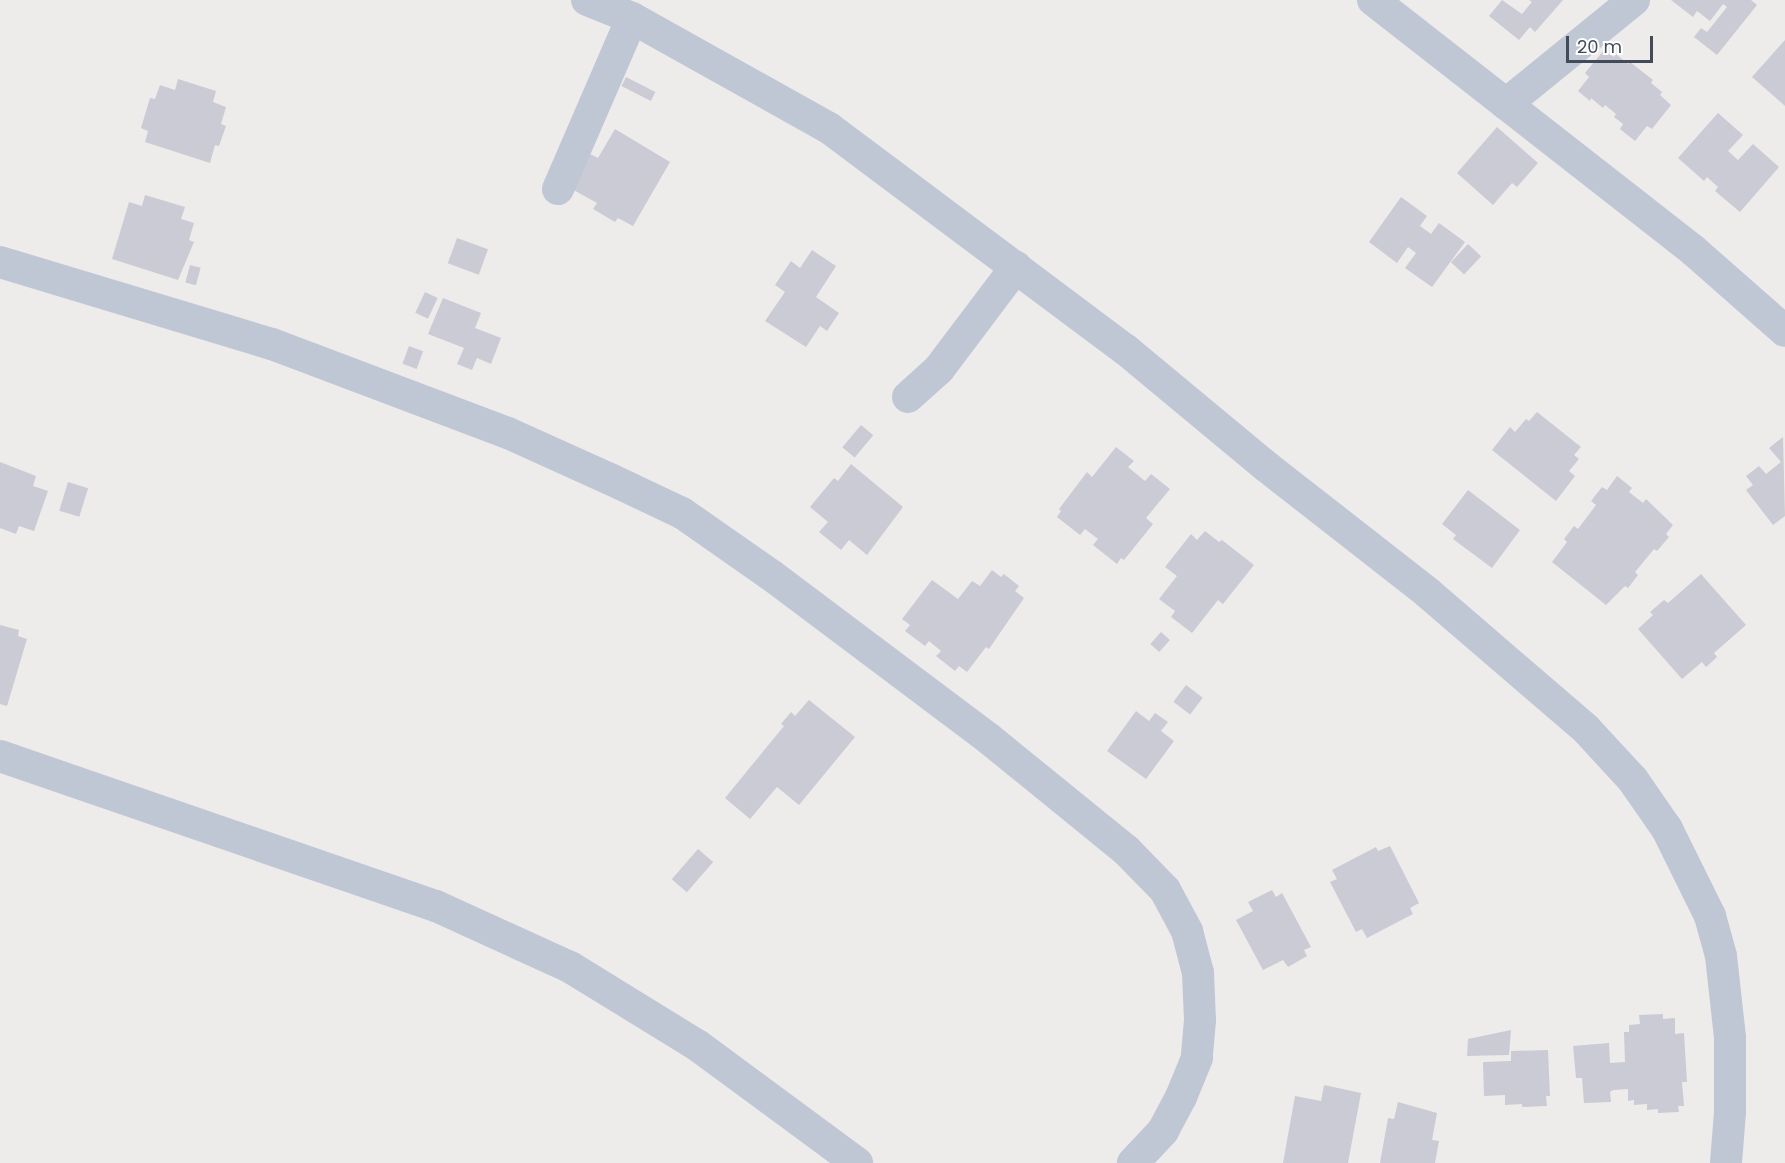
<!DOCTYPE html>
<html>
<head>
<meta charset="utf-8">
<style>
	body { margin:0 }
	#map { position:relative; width:1785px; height:1163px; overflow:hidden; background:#eeebeb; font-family:Poppins,sans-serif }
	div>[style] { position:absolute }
	.building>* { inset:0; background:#cacbd4; transform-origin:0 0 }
	.minor>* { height:32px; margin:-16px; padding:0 16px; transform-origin:16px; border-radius:16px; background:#c0c7d4 }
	span { translate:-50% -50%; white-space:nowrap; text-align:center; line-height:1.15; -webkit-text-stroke:6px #fff; paint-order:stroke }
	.scale { position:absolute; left:1566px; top:36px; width:87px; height:27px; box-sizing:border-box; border:3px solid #434a59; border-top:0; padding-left:8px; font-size:18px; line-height:21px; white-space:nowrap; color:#434a59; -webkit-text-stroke:4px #fff; paint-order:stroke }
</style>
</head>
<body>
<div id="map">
	<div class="building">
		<i style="clip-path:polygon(1502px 0,1522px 14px,1532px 2px,1529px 0,1563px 0,1535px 32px,1530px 27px,1519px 40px,1489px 16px)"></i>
		<i style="clip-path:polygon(1671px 0,1751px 0,1757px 5px,1717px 55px,1694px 37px,1701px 28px,1707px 32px,1727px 7px,1723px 4px,1710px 21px,1697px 11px,1693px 17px)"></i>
		<i style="clip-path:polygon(1785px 40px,1785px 106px,1752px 77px)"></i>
		<i style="clip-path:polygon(1604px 50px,1614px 57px,1616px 54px,1628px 64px,1630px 62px,1653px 80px,1651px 83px,1662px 92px,1660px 95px,1671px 105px,1652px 129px,1647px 126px,1635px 141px,1620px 129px,1623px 124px,1614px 117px,1616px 114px,1605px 105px,1603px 108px,1591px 98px,1590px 101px,1578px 91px,1589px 77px,1585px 73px)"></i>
		<i style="left:626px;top:77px;width:33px;height:10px;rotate:27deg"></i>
		<i style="clip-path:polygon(178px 79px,216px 91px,213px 102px,226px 107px,221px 124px,226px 126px,219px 146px,215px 145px,210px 163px,145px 142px,148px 131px,141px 128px,150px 98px,155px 99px,160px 85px,175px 90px)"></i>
		<i style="clip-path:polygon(1718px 113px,1743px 135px,1728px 151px,1738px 160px,1753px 144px,1779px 167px,1740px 212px,1715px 191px,1718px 187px,1707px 177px,1704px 181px,1678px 158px)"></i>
		<i style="clip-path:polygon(1497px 127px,1538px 163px,1517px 187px,1512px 183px,1493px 205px,1457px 173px)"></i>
		<i style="clip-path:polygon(615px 129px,670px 162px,633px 226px,618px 218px,615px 222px,593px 209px,597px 203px,570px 188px,590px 154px,598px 158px)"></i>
		<i style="clip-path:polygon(145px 195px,185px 207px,181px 219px,194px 223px,189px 240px,194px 242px,178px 280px,112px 259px,129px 202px,142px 206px)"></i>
		<i style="clip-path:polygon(1401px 197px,1427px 216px,1420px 226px,1431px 234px,1439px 223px,1465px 242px,1432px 287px,1405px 268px,1416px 253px,1408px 247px,1397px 263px,1369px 242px)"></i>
		<i style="left:457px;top:238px;width:33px;height:27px;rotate:20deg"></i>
		<i style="left:1468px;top:244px;width:18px;height:25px;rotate:43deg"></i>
		<i style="clip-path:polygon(812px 250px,836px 266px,816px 297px,839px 313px,827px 331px,820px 326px,806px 347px,765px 321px,785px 292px,775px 285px,791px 261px,800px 268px)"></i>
		<i style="left:190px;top:265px;width:11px;height:18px;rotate:15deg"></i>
		<i style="left:425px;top:292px;width:14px;height:23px;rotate:25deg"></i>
		<i style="clip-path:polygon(443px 298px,481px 313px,475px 328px,501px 338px,491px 364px,477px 358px,472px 370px,457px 364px,464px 348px,428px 334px)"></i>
		<i style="left:409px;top:346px;width:15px;height:19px;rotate:20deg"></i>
		<i style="clip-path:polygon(1537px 412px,1581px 447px,1574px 455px,1579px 459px,1569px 471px,1575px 476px,1556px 501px,1492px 450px,1510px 427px,1515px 432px,1526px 419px,1529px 421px)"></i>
		<i style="left:861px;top:425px;width:16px;height:29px;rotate:40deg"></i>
		<i style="clip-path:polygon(1783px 437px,1785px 516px,1773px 525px,1746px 490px,1753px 485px,1746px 476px,1759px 466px,1766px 474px,1781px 462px,1769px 448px)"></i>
		<i style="clip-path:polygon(1116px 447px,1134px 461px,1128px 467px,1145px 481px,1151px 474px,1170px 489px,1146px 518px,1153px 524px,1124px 560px,1121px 558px,1117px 564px,1093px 545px,1098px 539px,1085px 529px,1080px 535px,1057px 517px,1061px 511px,1059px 509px,1087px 472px,1092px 477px)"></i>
		<i style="clip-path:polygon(0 462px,36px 476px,33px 486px,48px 491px,34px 531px,19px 526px,16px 534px,0 528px)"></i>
		<i style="clip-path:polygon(851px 464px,903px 507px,867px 555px,849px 540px,841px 550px,819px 532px,828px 522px,810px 507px,834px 478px,838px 481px)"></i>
		<i style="clip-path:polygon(1617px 476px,1632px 488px,1629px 492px,1643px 503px,1646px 499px,1673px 525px,1666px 534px,1669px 537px,1657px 551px,1654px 549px,1635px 572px,1638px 575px,1628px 588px,1625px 586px,1606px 605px,1552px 562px,1567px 542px,1564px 539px,1574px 526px,1578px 529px,1596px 505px,1591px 501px,1602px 487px,1607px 490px)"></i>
		<i style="left:68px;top:482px;width:21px;height:30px;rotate:17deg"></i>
		<i style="clip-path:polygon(1468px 490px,1520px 530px,1492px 568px,1453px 539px,1456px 535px,1442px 524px)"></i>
		<i style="clip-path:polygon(1205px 531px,1219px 542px,1222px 540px,1254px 565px,1223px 604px,1218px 600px,1192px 633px,1171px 617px,1175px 611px,1159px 599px,1177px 576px,1165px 567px,1191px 534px,1197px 540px)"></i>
		<i style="clip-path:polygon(992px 570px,1001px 577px,1004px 574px,1019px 586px,1015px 591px,1024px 598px,989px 649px,986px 647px,967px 672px,959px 666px,955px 671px,936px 656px,941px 651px,929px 641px,925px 646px,905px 631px,910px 625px,902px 619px,932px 580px,958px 599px,972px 581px,980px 586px)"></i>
		<i style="clip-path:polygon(1701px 574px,1746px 625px,1714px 653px,1717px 657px,1706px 667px,1702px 662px,1682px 679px,1638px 629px,1653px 615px,1650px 612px,1664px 600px,1668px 603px)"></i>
		<i style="clip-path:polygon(0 625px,19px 630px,18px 636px,27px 639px,7px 706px,0 704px)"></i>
		<i style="left:1161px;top:632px;width:12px;height:16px;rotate:42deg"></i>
		<i style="left:1186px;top:685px;width:21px;height:21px;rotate:37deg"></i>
		<i style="clip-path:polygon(809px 700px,855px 737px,799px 805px,777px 787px,750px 819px,725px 798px,784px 726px,781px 724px,791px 712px,795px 716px)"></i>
		<i style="clip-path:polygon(1136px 711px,1149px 721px,1155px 713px,1168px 722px,1161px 731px,1174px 741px,1146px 779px,1107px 751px)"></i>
		<i style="clip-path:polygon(1390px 846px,1419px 903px,1410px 908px,1413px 914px,1367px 938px,1362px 929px,1356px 932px,1330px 882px,1337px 879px,1332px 870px,1376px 847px,1378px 851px)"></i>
		<i style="left:698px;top:849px;width:20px;height:40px;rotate:41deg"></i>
		<i style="clip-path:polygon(1272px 890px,1276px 897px,1282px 893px,1311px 947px,1304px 950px,1307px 956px,1288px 967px,1283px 960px,1263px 970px,1236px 920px,1253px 911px,1248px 902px)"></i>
		<i style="clip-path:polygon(1663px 1014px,1663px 1019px,1675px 1018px,1675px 1034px,1684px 1033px,1687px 1082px,1682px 1082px,1684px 1106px,1678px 1106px,1679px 1112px,1658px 1113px,1658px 1109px,1647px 1110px,1647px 1104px,1634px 1105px,1634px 1100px,1628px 1101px,1628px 1089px,1613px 1090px,1610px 1092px,1611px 1102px,1584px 1103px,1582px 1078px,1576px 1078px,1573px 1046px,1609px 1043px,1610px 1063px,1625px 1062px,1624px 1032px,1629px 1032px,1629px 1025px,1640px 1024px,1639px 1015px)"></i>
		<i style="clip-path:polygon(1511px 1030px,1509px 1055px,1467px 1056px,1468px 1039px)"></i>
		<i style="clip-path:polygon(1548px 1050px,1550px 1096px,1546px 1096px,1547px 1106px,1522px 1107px,1522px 1104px,1505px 1105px,1505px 1095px,1484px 1096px,1483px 1062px,1511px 1061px,1511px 1051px)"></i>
		<i style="clip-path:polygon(1324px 1085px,1361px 1093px,1348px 1163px,1283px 1163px,1295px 1096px,1321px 1101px)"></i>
		<i style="clip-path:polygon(1398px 1102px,1437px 1113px,1432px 1140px,1439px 1141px,1435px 1163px,1380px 1163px,1388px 1118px,1394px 1119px)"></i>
	</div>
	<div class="minor">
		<i style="left:587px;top:0;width:48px;rotate:21.8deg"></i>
		<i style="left:632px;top:18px;width:226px;rotate:29.2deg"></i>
		<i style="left:829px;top:128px;width:371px;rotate:36.8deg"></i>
		<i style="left:1126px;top:350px;width:183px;rotate:39.7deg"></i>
		<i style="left:1267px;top:467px;width:204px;rotate:38deg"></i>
		<i style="left:1428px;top:593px;width:208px;rotate:40.7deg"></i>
		<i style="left:1586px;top:729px;width:69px;rotate:47.3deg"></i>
		<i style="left:1633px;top:780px;width:60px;rotate:55.2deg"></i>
		<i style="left:1667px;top:829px;width:97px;rotate:63.7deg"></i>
		<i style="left:1710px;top:916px;width:41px;rotate:74.6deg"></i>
		<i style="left:1721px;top:956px;width:82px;rotate:83.7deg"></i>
		<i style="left:1730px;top:1038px;width:74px;rotate:90deg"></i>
		<i style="left:1730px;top:1112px;width:51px;rotate:94.5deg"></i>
		<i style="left:1373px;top:0;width:407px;rotate:38deg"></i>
		<i style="left:1694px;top:251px;width:121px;rotate:41.3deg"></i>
		<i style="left:1506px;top:104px;width:165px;rotate:-39.1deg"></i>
		<i style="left:558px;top:189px;width:186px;rotate:-66.6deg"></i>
		<i style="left:0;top:262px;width:284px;rotate:16.8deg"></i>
		<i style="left:272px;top:344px;width:252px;rotate:20.7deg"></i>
		<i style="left:508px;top:433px;width:112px;rotate:24.3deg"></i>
		<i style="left:610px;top:479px;width:80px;rotate:25.3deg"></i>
		<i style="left:682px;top:513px;width:108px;rotate:34.9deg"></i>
		<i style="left:771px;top:575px;width:271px;rotate:36.9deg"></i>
		<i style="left:988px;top:738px;width:178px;rotate:39.1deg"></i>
		<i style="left:1126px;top:850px;width:56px;rotate:45.7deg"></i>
		<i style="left:1165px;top:890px;width:47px;rotate:61.8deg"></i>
		<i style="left:1187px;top:931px;width:43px;rotate:75.3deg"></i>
		<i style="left:1198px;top:973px;width:47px;rotate:87.6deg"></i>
		<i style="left:1200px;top:1020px;width:38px;rotate:95deg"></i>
		<i style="left:1197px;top:1058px;width:42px;rotate:112.3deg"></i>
		<i style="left:1181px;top:1097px;width:38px;rotate:118deg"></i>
		<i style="left:1163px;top:1131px;width:44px;rotate:133.2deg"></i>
		<i style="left:908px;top:397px;width:42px;rotate:-42.1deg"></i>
		<i style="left:939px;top:369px;width:128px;rotate:-53deg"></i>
		<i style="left:0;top:756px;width:461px;rotate:19deg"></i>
		<i style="left:436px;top:906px;width:147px;rotate:24.5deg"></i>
		<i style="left:570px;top:967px;width:149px;rotate:31.6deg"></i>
		<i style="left:697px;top:1045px;width:199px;rotate:36.4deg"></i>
	</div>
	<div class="scale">20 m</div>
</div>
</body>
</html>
